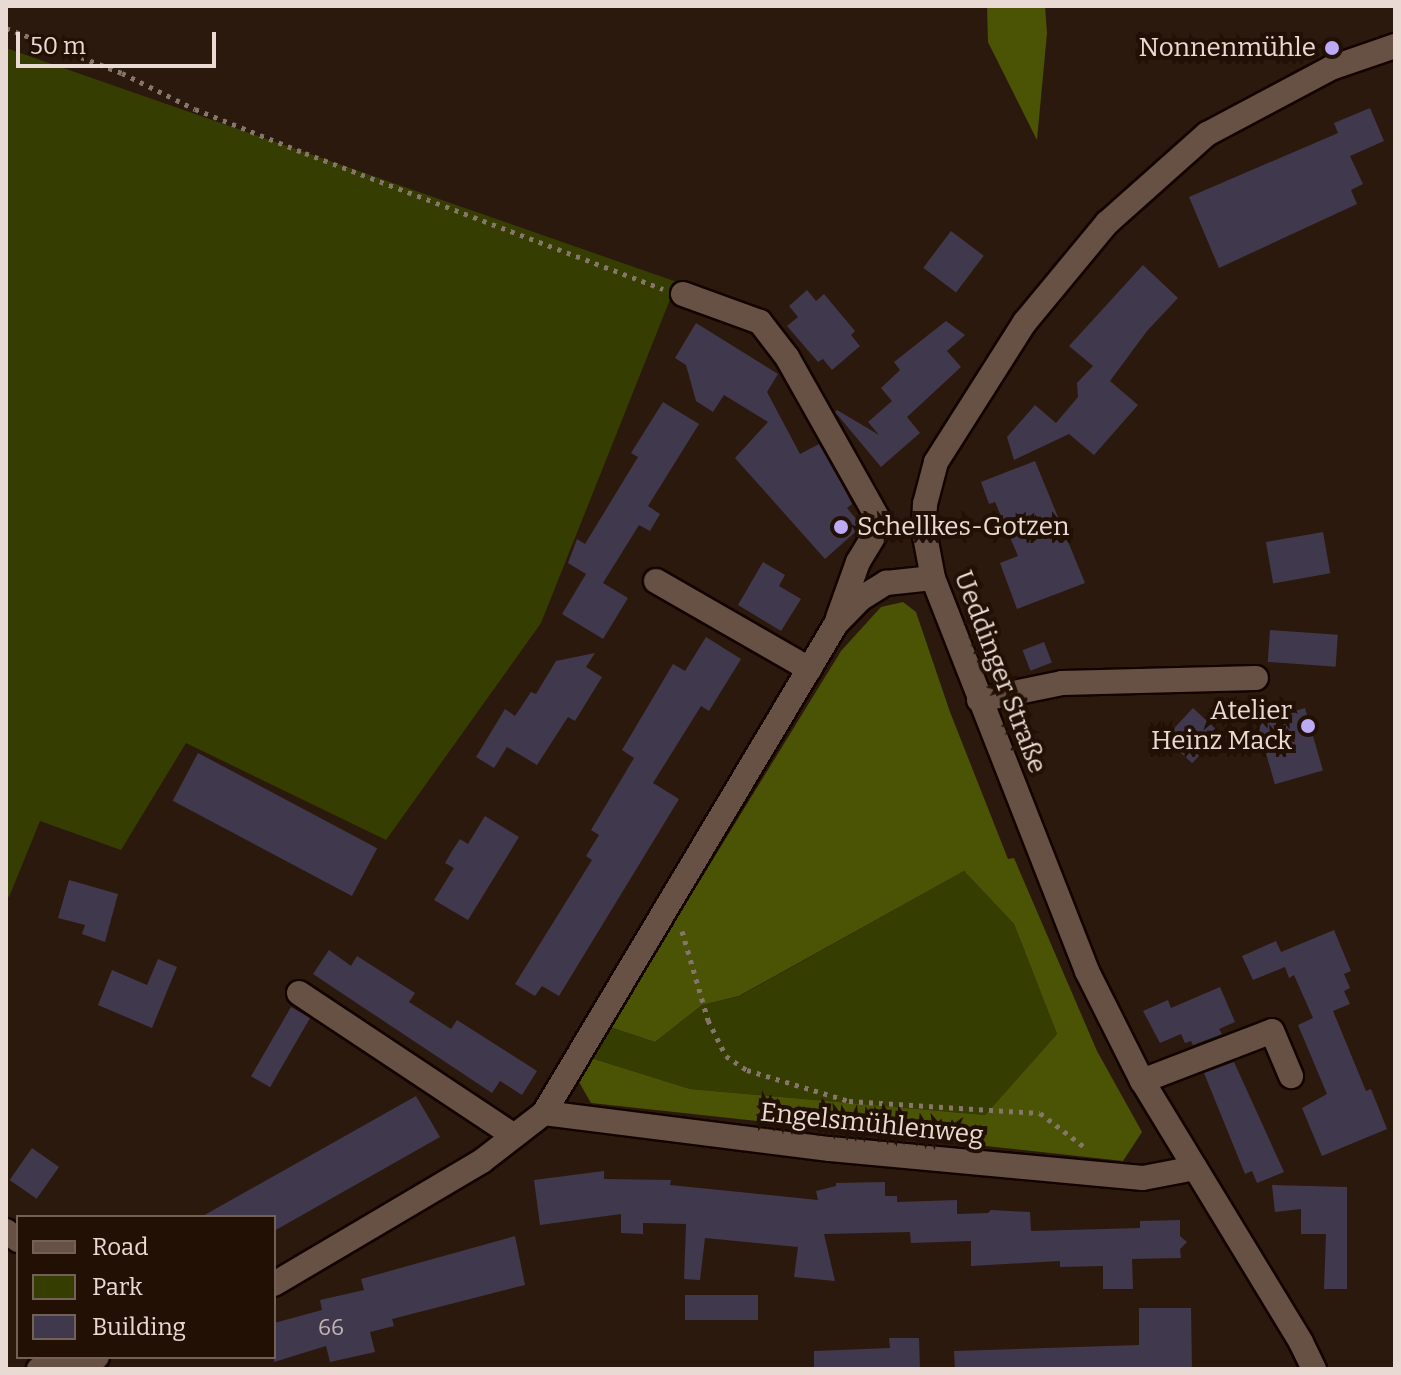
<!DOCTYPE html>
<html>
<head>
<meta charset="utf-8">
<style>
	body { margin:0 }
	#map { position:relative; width:1401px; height:1375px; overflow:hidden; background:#2c190d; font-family:Bitter,serif }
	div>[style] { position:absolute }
	.green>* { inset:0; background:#363d00 }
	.forest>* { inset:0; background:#4b5304 }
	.building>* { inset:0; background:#40384c; transform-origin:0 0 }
	.path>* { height:5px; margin-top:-2.5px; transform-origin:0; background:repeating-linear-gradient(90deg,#86756b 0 4px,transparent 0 10px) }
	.roads { filter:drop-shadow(2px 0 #130400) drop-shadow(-2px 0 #130400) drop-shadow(0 2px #130400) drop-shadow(0 -2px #130400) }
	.minor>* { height:24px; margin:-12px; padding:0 12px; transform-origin:12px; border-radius:12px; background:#675144 }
	.dots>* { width:22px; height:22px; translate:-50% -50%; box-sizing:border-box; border:4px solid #221005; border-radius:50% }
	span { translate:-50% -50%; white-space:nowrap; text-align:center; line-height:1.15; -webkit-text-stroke:8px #221005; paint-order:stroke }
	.number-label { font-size:22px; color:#bfb2b1 }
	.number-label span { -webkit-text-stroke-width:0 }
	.poi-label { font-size:26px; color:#e9dbd3 }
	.right { translate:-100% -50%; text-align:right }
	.left { translate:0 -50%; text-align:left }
	.street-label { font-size:26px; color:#e9dbd3 }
	.frame { position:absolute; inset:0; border:8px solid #e9dbd3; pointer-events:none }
	.legend { position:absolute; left:16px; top:1215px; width:260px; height:144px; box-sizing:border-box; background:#221005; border:2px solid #726157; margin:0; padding:10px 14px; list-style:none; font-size:24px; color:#e9dbd3 }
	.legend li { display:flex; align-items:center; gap:16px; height:40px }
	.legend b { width:40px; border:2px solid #726157 }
	.scale { position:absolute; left:16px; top:32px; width:200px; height:36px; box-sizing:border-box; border:4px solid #e9dbd3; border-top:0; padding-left:10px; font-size:24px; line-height:28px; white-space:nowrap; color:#e9dbd3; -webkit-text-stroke:6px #221005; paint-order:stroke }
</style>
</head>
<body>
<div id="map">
	<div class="green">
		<i style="clip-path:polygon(6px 48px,677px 282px,541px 623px,386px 840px,186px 743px,121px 850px,40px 821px,9px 897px,6px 895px)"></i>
		<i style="clip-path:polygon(964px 871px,1014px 924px,1057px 1034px,985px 1115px,690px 1089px,591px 1058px,610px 1027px,655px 1042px,702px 1005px,740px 996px)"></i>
	</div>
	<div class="forest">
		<i style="clip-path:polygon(987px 6px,1045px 6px,1047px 33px,1037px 140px,988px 42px)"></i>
		<i style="clip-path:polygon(903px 602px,916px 612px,950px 712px,1008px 859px,1014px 858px,1097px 1051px,1142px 1132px,1123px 1161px,591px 1103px,579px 1082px,591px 1058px,690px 1089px,985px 1115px,1057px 1034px,1014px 924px,964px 871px,739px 996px,702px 1005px,655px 1042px,610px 1027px,841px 651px,881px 607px)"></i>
	</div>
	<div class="building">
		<i style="clip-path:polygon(1370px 108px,1384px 141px,1350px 156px,1363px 184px,1351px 190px,1357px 204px,1219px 268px,1189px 197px,1338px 133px,1334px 123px)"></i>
		<i style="left:951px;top:231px;width:41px;height:46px;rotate:37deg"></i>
		<i style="clip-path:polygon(1143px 265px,1178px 298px,1147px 331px,1110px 381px,1138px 405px,1094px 455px,1069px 434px,1014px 460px,1007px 437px,1035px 405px,1056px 423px,1078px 397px,1077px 383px,1093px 366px,1069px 346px)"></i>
		<i style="clip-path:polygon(807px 290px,816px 301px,824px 294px,855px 331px,851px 335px,860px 346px,832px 370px,823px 359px,818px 362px,787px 326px,798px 317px,789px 306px)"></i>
		<i style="clip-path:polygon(946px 321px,965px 335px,947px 351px,961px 367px,907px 417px,920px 433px,881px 467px,835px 412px,837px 410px,879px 435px,868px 422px,892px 401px,881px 388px,900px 370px,894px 362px)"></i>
		<i style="clip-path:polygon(696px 323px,778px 374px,767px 392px,800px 454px,819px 444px,845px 490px,852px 504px,847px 508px,862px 526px,825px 559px,735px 458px,768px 422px,724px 395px,713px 412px,696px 401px,686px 365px,675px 358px)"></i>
		<i style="clip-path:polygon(663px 402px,699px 424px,648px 506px,660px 514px,650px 531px,639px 525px,603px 583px,628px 598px,603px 639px,562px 614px,586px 574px,568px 563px,577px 539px,585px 544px,638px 457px,631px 453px)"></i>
		<i style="clip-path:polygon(1035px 461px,1085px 583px,1017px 609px,1000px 563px,1018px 556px,995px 502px,989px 504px,981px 482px)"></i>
		<i style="left:1323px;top:532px;width:42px;height:58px;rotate:80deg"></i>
		<i style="clip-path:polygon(763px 562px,785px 575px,779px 586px,801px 599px,781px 631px,738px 605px)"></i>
		<i style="left:1270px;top:630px;width:68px;height:32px;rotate:4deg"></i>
		<i style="clip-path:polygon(706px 637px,741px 659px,709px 711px,701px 706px,653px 783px,679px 799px,559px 996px,542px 986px,535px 996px,515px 984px,592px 860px,586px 856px,599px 835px,591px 830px,634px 758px,622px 750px,673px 664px,685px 671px)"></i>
		<i style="left:1044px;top:642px;width:22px;height:23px;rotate:69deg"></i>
		<i style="clip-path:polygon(595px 653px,586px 667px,602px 677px,575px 721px,568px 717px,537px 765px,507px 747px,494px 768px,476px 757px,505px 709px,515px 716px,531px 692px,536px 694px,556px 661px)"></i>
		<i style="left:1193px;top:708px;width:37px;height:41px;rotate:43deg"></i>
		<i style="left:1305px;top:708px;width:65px;height:50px;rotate:74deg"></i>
		<i style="left:198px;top:753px;width:203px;height:54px;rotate:28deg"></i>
		<i style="clip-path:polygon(485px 816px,519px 837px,468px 920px,434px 900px,454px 868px,445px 863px,452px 851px,460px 839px,468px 844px)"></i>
		<i style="clip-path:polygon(69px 880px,118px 894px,105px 942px,82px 934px,85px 925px,58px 918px)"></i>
		<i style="clip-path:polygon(1334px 930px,1351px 971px,1344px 974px,1350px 988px,1344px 991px,1350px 1004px,1333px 1011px,1366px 1091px,1371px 1089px,1387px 1129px,1322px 1156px,1302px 1108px,1327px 1094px,1298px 1025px,1313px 1018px,1294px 975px,1289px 978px,1285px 967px,1253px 980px,1242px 956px,1276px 941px,1281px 952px)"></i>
		<i style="clip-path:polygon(329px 950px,351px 966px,357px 956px,415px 993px,409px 1002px,451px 1029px,457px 1020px,537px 1071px,522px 1095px,500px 1081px,492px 1093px,313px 974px)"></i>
		<i style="clip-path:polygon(158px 959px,177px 967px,152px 1028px,98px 1005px,112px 970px,147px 985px)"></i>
		<i style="clip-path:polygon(1220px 987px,1235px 1022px,1219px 1029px,1222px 1034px,1193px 1045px,1191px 1041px,1185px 1043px,1181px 1034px,1160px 1043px,1143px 1011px,1168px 1000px,1171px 1008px)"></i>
		<i style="left:291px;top:1007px;width:22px;height:80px;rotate:30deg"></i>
		<i style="clip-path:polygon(1234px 1062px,1284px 1172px,1257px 1183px,1252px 1171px,1245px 1174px,1204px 1073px)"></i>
		<i style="clip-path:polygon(416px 1096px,440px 1137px,274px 1231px,274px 1217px,201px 1217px)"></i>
		<i style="left:32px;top:1148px;width:33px;height:39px;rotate:35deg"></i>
		<i style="clip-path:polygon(604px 1171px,604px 1179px,671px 1180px,670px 1185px,818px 1200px,816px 1191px,836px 1186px,836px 1183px,885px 1182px,885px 1196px,897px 1196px,897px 1202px,957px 1200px,957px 1214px,988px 1213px,991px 1210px,1030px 1212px,1031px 1231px,1140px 1228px,1140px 1221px,1180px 1220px,1180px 1236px,1187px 1242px,1180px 1249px,1181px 1258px,1132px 1259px,1133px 1289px,1103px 1289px,1103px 1266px,1060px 1267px,1060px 1261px,971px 1266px,971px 1241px,911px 1243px,910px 1232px,824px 1234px,835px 1281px,794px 1277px,798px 1247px,705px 1238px,700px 1280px,684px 1279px,686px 1224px,643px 1223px,643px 1234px,621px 1233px,621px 1214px,540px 1225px,534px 1180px)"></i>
		<i style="clip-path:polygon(1272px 1185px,1347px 1187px,1347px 1289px,1324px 1289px,1326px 1234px,1301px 1234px,1301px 1209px,1275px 1212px)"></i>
		<i style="clip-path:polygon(515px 1236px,525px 1285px,392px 1319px,394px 1326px,370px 1332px,375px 1352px,330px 1362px,326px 1346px,274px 1362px,274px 1323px,322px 1310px,320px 1300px,364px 1290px,361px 1279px)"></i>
		<i style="left:685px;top:1295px;width:73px;height:25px"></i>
		<i style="clip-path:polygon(1139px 1308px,1191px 1308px,1192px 1369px,955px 1369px,954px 1351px,1139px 1345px)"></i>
		<i style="clip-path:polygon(889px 1338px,919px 1338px,920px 1369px,814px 1369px,814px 1351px,890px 1348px)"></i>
	</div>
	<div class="path">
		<i style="left:6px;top:28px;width:124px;rotate:21.2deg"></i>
		<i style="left:122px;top:73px;width:81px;rotate:26.3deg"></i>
		<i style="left:195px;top:109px;width:118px;rotate:21.8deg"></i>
		<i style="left:305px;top:153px;width:383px;rotate:20.8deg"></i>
		<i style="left:682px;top:931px;width:93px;rotate:73.7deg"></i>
		<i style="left:708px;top:1020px;width:40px;rotate:63.4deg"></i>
		<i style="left:726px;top:1056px;width:25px;rotate:34deg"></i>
		<i style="left:747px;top:1070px;width:107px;rotate:16.9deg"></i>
		<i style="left:849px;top:1101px;width:191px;rotate:3.6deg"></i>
		<i style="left:1040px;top:1113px;width:58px;rotate:37.3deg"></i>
	</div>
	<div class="roads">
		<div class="minor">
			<i style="left:683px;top:294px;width:82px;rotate:20deg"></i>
			<i style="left:760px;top:322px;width:44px;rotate:52.4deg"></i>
			<i style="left:787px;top:357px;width:192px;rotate:60.6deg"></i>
			<i style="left:881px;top:524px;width:44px;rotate:121.2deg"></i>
			<i style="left:858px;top:562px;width:59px;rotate:109.7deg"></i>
			<i style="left:656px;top:581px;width:177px;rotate:29.9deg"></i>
			<i style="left:979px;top:700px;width:85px;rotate:-11.6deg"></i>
			<i style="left:1062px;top:683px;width:194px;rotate:-1.5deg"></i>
			<i style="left:299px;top:993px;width:258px;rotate:33.6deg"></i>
			<i style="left:1142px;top:1081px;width:139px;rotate:-21deg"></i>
			<i style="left:1272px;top:1031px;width:49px;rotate:67.1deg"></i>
			<i style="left:544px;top:1113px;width:288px;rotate:7.2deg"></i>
			<i style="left:830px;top:1149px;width:314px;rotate:5.3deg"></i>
			<i style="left:1143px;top:1178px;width:53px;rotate:-10.9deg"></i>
			<i style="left:6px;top:1231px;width:15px;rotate:37deg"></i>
			<i style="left:274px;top:1284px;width:242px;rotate:-30.6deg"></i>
			<i style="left:482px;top:1161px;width:78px;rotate:-37.7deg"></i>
			<i style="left:544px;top:1113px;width:570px;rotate:-59.16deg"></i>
			<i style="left:836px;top:624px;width:35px;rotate:-46deg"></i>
			<i style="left:860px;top:599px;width:31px;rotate:-32deg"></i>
			<i style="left:886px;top:583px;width:47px;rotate:-6.1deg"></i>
			<i style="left:39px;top:1369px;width:59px;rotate:-11.7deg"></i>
			<i style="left:1314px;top:1369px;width:30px;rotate:-116deg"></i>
			<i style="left:1301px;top:1342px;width:306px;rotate:-121.3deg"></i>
			<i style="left:1142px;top:1081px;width:123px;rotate:-116.6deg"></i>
			<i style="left:1087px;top:971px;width:422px;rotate:-111.4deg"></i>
			<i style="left:933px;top:578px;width:48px;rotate:-100.8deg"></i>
			<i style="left:924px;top:531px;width:27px;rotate:-88deg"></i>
			<i style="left:925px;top:504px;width:43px;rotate:-75.3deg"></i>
			<i style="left:936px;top:462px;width:166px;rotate:-57.6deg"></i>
			<i style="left:1025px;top:322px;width:129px;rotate:-50.4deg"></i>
			<i style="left:1107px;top:223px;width:134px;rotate:-41.7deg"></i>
			<i style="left:1207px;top:134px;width:140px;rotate:-28deg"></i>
			<i style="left:1331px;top:68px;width:68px;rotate:-19deg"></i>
		</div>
	</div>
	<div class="dots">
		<i style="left:1332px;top:48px;background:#bcaaf6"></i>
		<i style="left:841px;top:527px;background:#bcaaf6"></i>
		<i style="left:1308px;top:726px;background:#bcaaf6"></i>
	</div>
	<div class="number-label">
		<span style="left:331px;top:1328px">66</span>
	</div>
	<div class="poi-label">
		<span class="right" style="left:1316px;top:48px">Nonnenmühle</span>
		<span class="left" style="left:857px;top:527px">Schellkes-Gotzen</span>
		<span class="right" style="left:1292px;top:726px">Atelier<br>Heinz Mack</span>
	</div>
	<div class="street-label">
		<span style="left:1000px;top:672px;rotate:69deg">Ueddinger Straße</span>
		<span style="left:872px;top:1124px;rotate:6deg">Engelsmühlenweg</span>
	</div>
	<div class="frame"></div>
	<ul class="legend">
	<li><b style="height:10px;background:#675144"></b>Road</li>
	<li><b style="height:22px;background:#363d00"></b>Park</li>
	<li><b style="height:22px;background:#40384c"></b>Building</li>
	</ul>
	<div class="scale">50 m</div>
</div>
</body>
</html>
